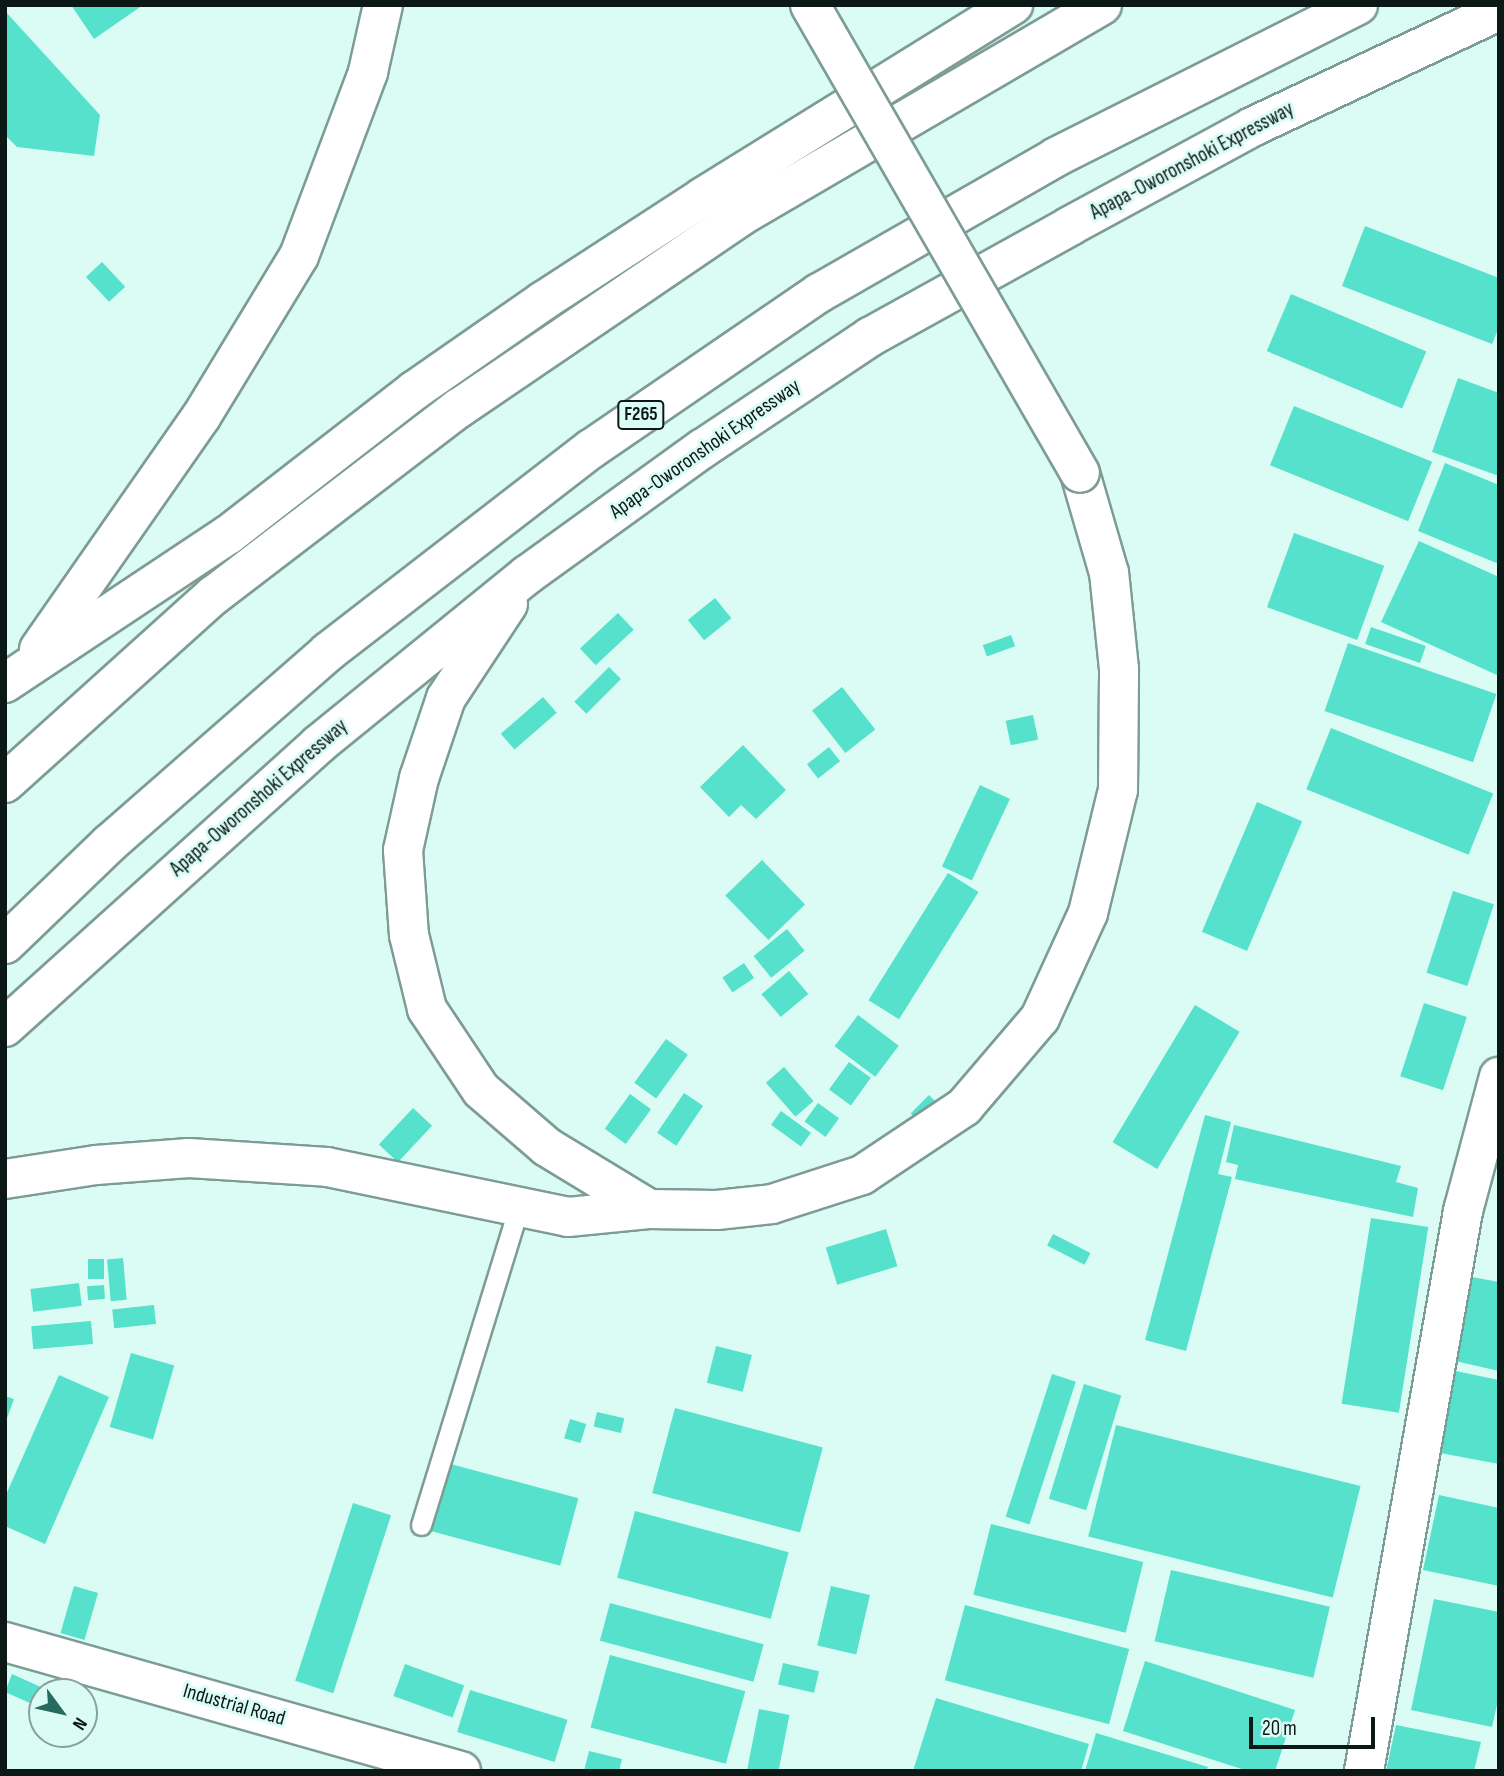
<!DOCTYPE html>
<html>
<head>
<meta charset="utf-8">
<style>
	body { margin:0 }
	#map { position:relative; width:1504px; height:1776px; overflow:hidden; background:#dbfcf5; font-family:"Sofia Sans Condensed",sans-serif }
	div>[style] { position:absolute }
	.building>* { inset:0; background:#55e1cb; transform-origin:0 0 }
	.roads { filter:drop-shadow(2px 0 #7d9c95) drop-shadow(-2px 0 #7d9c95) drop-shadow(0 2px #7d9c95) drop-shadow(0 -2px #7d9c95) }
	.lane>* { height:19px; margin:-9.5px; padding:0 9.5px; transform-origin:9.5px; border-radius:9.5px; background:#fff }
	.street>* { height:38px; margin:-19px; padding:0 19px; transform-origin:19px; border-radius:19px; background:#fff }
	.secondary>* { height:38px; margin:-19px; padding:0 19px; transform-origin:19px; border-radius:19px; background:#fff }
	.primary>* { height:38px; margin:-19px; padding:0 19px; transform-origin:19px; border-radius:19px; background:#fff }
	.highway>* { height:38px; margin:-19px; padding:0 19px; transform-origin:19px; border-radius:19px; background:#fff }
	.bridges { filter:drop-shadow(2px 0 #7d9c95) drop-shadow(-2px 0 #7d9c95) drop-shadow(0 2px #7d9c95) drop-shadow(0 -2px #7d9c95) }
	.secondary-bridge>* { height:38px; margin:-19px; padding:0 19px; transform-origin:19px; border-radius:19px; background:#fff }
	span { translate:-50% -50%; white-space:nowrap; text-align:center; line-height:1.15; -webkit-text-stroke:6px #dbfcf5; paint-order:stroke }
	.shield-label span { padding:2px 5px; background:#dbfcf5; border:2px solid; border-radius:5px; -webkit-text-stroke-width:0 }
	.shield-label { font-size:19px; color:#0c1816; font-weight:700 }
	.street-label { font-size:21px; color:#0c1816 }
	.frame { position:absolute; inset:0; border:7px solid #0c1816; pointer-events:none }
	.north { position:absolute; left:28px; top:1678px; width:70px; height:70px; box-sizing:border-box; background:#dbfcf5; border:2px solid #88a19c; border-radius:50%; rotate:123deg; font-size:19px; font-weight:700; line-height:28px; text-align:center; color:#0c1816 }
	.north::after { content:''; display:block; margin:auto; width:24px; height:32px; background:#256b60; clip-path:polygon(50% 0,100% 100%,50% 72%,0 100%) }
	.scale { position:absolute; left:1249px; top:1717px; width:126px; height:32px; box-sizing:border-box; border:4px solid #0c1816; border-top:0; padding-left:9px; font-size:21px; line-height:24px; white-space:nowrap; color:#0c1816; -webkit-text-stroke:5px #dbfcf5; paint-order:stroke }
</style>
</head>
<body>
<div id="map">
	<div class="building">
		<i style="clip-path:polygon(71px 5px,143px 5px,94px 39px)"></i>
		<i style="clip-path:polygon(5px 11px,100px 115px,94px 156px,17px 147px,5px 135px)"></i>
		<i style="clip-path:polygon(1365px 226px,1499px 278px,1499px 327px,1492px 344px,1342px 286px)"></i>
		<i style="left:102px;top:262px;width:34px;height:22px;rotate:47deg"></i>
		<i style="left:1291px;top:294px;width:147px;height:62px;rotate:23deg"></i>
		<i style="clip-path:polygon(1458px 378px,1499px 393px,1499px 476px,1432px 452px)"></i>
		<i style="left:1294px;top:406px;width:149px;height:64px;rotate:22deg"></i>
		<i style="clip-path:polygon(1445px 463px,1499px 485px,1499px 564px,1418px 531px)"></i>
		<i style="left:1294px;top:533px;width:96px;height:79px;rotate:20deg"></i>
		<i style="clip-path:polygon(1419px 541px,1499px 577px,1499px 676px,1381px 622px)"></i>
		<i style="left:715px;top:598px;width:26px;height:35px;rotate:51deg"></i>
		<i style="left:618px;top:613px;width:23px;height:52px;rotate:47deg"></i>
		<i style="left:1371px;top:627px;width:58px;height:18px;rotate:19deg"></i>
		<i style="left:1011px;top:635px;width:12px;height:30px;rotate:70deg"></i>
		<i style="left:1348px;top:643px;width:157px;height:72px;rotate:19deg"></i>
		<i style="left:609px;top:667px;width:17px;height:49px;rotate:45deg"></i>
		<i style="left:842px;top:687px;width:54px;height:38px;rotate:52deg"></i>
		<i style="left:543px;top:697px;width:21px;height:56px;rotate:49deg"></i>
		<i style="left:1033px;top:715px;width:25px;height:28px;rotate:78deg"></i>
		<i style="left:1331px;top:728px;width:175px;height:66px;rotate:22deg"></i>
		<i style="clip-path:polygon(743px 745px,786px 790px,756px 819px,741px 805px,729px 817px,700px 787px)"></i>
		<i style="left:829px;top:747px;width:18px;height:28px;rotate:52deg"></i>
		<i style="left:980px;top:785px;width:33px;height:90px;rotate:25deg"></i>
		<i style="left:1257px;top:802px;width:49px;height:141px;rotate:23deg"></i>
		<i style="left:762px;top:860px;width:62px;height:51px;rotate:46deg"></i>
		<i style="left:948px;top:873px;width:36px;height:150px;rotate:32deg"></i>
		<i style="left:1453px;top:891px;width:43px;height:86px;rotate:18deg"></i>
		<i style="left:787px;top:929px;width:28px;height:43px;rotate:51deg"></i>
		<i style="left:744px;top:963px;width:18px;height:26px;rotate:56deg"></i>
		<i style="left:789px;top:971px;width:30px;height:36px;rotate:50deg"></i>
		<i style="left:1424px;top:1003px;width:45px;height:77px;rotate:18deg"></i>
		<i style="left:1195px;top:1005px;width:52px;height:160px;rotate:31deg"></i>
		<i style="left:858px;top:1015px;width:51px;height:39px;rotate:37deg"></i>
		<i style="left:666px;top:1039px;width:27px;height:54px;rotate:36deg"></i>
		<i style="left:849px;top:1062px;width:27px;height:34px;rotate:36deg"></i>
		<i style="left:784px;top:1067px;width:45px;height:24px;rotate:49deg"></i>
		<i style="left:684px;top:1093px;width:23px;height:48px;rotate:34deg"></i>
		<i style="left:630px;top:1094px;width:26px;height:43px;rotate:36deg"></i>
		<i style="left:929px;top:1095px;width:14px;height:26px;rotate:45deg"></i>
		<i style="left:818px;top:1103px;width:26px;height:23px;rotate:36deg"></i>
		<i style="left:413px;top:1108px;width:26px;height:50px;rotate:43deg"></i>
		<i style="left:781px;top:1111px;width:37px;height:17px;rotate:36deg"></i>
		<i style="clip-path:polygon(1205px 1115px,1231px 1122px,1218px 1174px,1232px 1177px,1186px 1351px,1145px 1340px)"></i>
		<i style="clip-path:polygon(1234px 1125px,1401px 1166px,1396px 1182px,1418px 1188px,1413px 1217px,1235px 1179px,1238px 1165px,1226px 1162px)"></i>
		<i style="left:1371px;top:1218px;width:58px;height:188px;rotate:9deg"></i>
		<i style="left:886px;top:1229px;width:39px;height:63px;rotate:73deg"></i>
		<i style="left:1053px;top:1234px;width:42px;height:13px;rotate:27deg"></i>
		<i style="left:123px;top:1258px;width:42px;height:16px;rotate:85deg"></i>
		<i style="left:104px;top:1259px;width:20px;height:16px;rotate:90deg"></i>
		<i style="clip-path:polygon(1472px 1277px,1499px 1282px,1499px 1371px,1455px 1361px)"></i>
		<i style="left:79px;top:1283px;width:23px;height:49px;rotate:83deg"></i>
		<i style="left:104px;top:1285px;width:14px;height:17px;rotate:86deg"></i>
		<i style="left:154px;top:1305px;width:19px;height:42px;rotate:84deg"></i>
		<i style="left:91px;top:1321px;width:23px;height:60px;rotate:85deg"></i>
		<i style="left:716px;top:1346px;width:37px;height:38px;rotate:14deg"></i>
		<i style="left:131px;top:1353px;width:45px;height:77px;rotate:16deg"></i>
		<i style="clip-path:polygon(1451px 1370px,1499px 1380px,1499px 1464px,1435px 1452px)"></i>
		<i style="left:1052px;top:1374px;width:25px;height:150px;rotate:18deg"></i>
		<i style="clip-path:polygon(59px 1375px,109px 1397px,45px 1544px,5px 1526px,5px 1497px)"></i>
		<i style="left:1084px;top:1384px;width:39px;height:120px;rotate:17deg"></i>
		<i style="clip-path:polygon(5px 1396px,14px 1399px,6px 1421px,5px 1421px)"></i>
		<i style="left:675px;top:1408px;width:153px;height:88px;rotate:15deg"></i>
		<i style="left:597px;top:1412px;width:28px;height:15px;rotate:13deg"></i>
		<i style="left:570px;top:1419px;width:17px;height:20px;rotate:17deg"></i>
		<i style="left:1116px;top:1425px;width:252px;height:115px;rotate:14deg"></i>
		<i style="left:447px;top:1463px;width:136px;height:70px;rotate:15deg"></i>
		<i style="clip-path:polygon(1439px 1495px,1499px 1508px,1499px 1586px,1423px 1570px)"></i>
		<i style="left:353px;top:1503px;width:40px;height:187px;rotate:18deg"></i>
		<i style="left:635px;top:1511px;width:159px;height:69px;rotate:15deg"></i>
		<i style="left:991px;top:1524px;width:157px;height:73px;rotate:14deg"></i>
		<i style="left:1171px;top:1570px;width:163px;height:73px;rotate:13deg"></i>
		<i style="left:74px;top:1586px;width:25px;height:49px;rotate:16deg"></i>
		<i style="left:831px;top:1586px;width:40px;height:61px;rotate:13deg"></i>
		<i style="clip-path:polygon(1434px 1599px,1499px 1612px,1499px 1696px,1492px 1727px,1411px 1710px)"></i>
		<i style="left:610px;top:1603px;width:159px;height:39px;rotate:15deg"></i>
		<i style="left:965px;top:1605px;width:170px;height:78px;rotate:15deg"></i>
		<i style="left:610px;top:1655px;width:140px;height:75px;rotate:15deg"></i>
		<i style="clip-path:polygon(1145px 1661px,1295px 1710px,1275px 1771px,1248px 1771px,1123px 1731px)"></i>
		<i style="left:783px;top:1663px;width:37px;height:22px;rotate:13deg"></i>
		<i style="left:405px;top:1664px;width:63px;height:34px;rotate:20deg"></i>
		<i style="clip-path:polygon(12px 1674px,52px 1692px,42px 1692px,41px 1708px,5px 1692px)"></i>
		<i style="left:470px;top:1690px;width:102px;height:44px;rotate:17deg"></i>
		<i style="clip-path:polygon(936px 1698px,1089px 1744px,1081px 1771px,913px 1771px)"></i>
		<i style="left:759px;top:1709px;width:31px;height:63px;rotate:11deg"></i>
		<i style="clip-path:polygon(1396px 1725px,1481px 1742px,1474px 1771px,1386px 1771px)"></i>
		<i style="clip-path:polygon(1096px 1733px,1208px 1767px,1206px 1771px,1085px 1771px)"></i>
		<i style="clip-path:polygon(589px 1751px,622px 1759px,619px 1771px,584px 1771px)"></i>
	</div>
	<div class="roads">
		<div class="lane">
			<i style="left:421px;top:1525px;width:333px;rotate:-72.9deg"></i>
		</div>
		<div class="street">
			<i style="left:5px;top:1642px;width:474px;rotate:15.8deg"></i>
			<i style="left:1364px;top:1771px;width:569px;rotate:-79.97deg"></i>
			<i style="left:1463px;top:1211px;width:139px;rotate:-75deg"></i>
		</div>
		<div class="secondary">
			<i style="left:649px;top:1209px;width:68px;rotate:0.8deg"></i>
			<i style="left:717px;top:1210px;width:55px;rotate:-6.2deg"></i>
			<i style="left:772px;top:1204px;width:95px;rotate:-17.9deg"></i>
			<i style="left:862px;top:1175px;width:123px;rotate:-33.7deg"></i>
			<i style="left:964px;top:1107px;width:117px;rotate:-49.5deg"></i>
			<i style="left:1040px;top:1018px;width:115px;rotate:-65.4deg"></i>
			<i style="left:1088px;top:913px;width:127px;rotate:-76.3deg"></i>
			<i style="left:1118px;top:790px;width:121px;rotate:-89.5deg"></i>
			<i style="left:1119px;top:669px;width:97px;rotate:-95.9deg"></i>
			<i style="left:1109px;top:573px;width:104px;rotate:-106.2deg"></i>
		</div>
		<div class="primary">
			<i style="left:508px;top:604px;width:113px;rotate:123.4deg"></i>
			<i style="left:446px;top:698px;width:84px;rotate:108.6deg"></i>
			<i style="left:419px;top:778px;width:74px;rotate:102.5deg"></i>
			<i style="left:403px;top:850px;width:85px;rotate:86deg"></i>
			<i style="left:409px;top:935px;width:76px;rotate:76.3deg"></i>
			<i style="left:427px;top:1009px;width:97px;rotate:56.3deg"></i>
			<i style="left:481px;top:1090px;width:87px;rotate:40.8deg"></i>
			<i style="left:547px;top:1147px;width:119px;rotate:31.3deg"></i>
			<i style="left:39px;top:649px;width:283px;rotate:-55.1deg"></i>
			<i style="left:201px;top:417px;width:188px;rotate:-58.7deg"></i>
			<i style="left:299px;top:256px;width:197px;rotate:-69.4deg"></i>
			<i style="left:368px;top:72px;width:69px;rotate:-77.4deg"></i>
			<i style="left:5px;top:683px;width:268px;rotate:-33.6deg"></i>
			<i style="left:228px;top:535px;width:237px;rotate:-37.8deg"></i>
			<i style="left:415px;top:390px;width:156px;rotate:-34.8deg"></i>
			<i style="left:543px;top:301px;width:191px;rotate:-33deg"></i>
			<i style="left:703px;top:197px;width:365px;rotate:-31.8deg"></i>
			<i style="left:5px;top:1027px;width:423px;rotate:-42deg"></i>
			<i style="left:319px;top:744px;width:268px;rotate:-39.1deg"></i>
			<i style="left:527px;top:575px;width:216px;rotate:-35.8deg"></i>
			<i style="left:702px;top:449px;width:202px;rotate:-33.7deg"></i>
			<i style="left:870px;top:337px;width:229px;rotate:-29deg"></i>
			<i style="left:1070px;top:226px;width:207px;rotate:-28.5deg"></i>
			<i style="left:1252px;top:127px;width:273px;rotate:-25.2deg"></i>
			<i style="left:5px;top:1179px;width:92px;rotate:-8.7deg"></i>
			<i style="left:96px;top:1165px;width:93px;rotate:-4.3deg"></i>
			<i style="left:189px;top:1158px;width:138px;rotate:3.7deg"></i>
			<i style="left:327px;top:1167px;width:246px;rotate:11.7deg"></i>
			<i style="left:568px;top:1217px;width:81px;rotate:-5.6deg"></i>
		</div>
		<div class="highway">
			<i style="left:5px;top:783px;width:281px;rotate:-42deg"></i>
			<i style="left:214px;top:595px;width:308px;rotate:-37.4deg"></i>
			<i style="left:459px;top:408px;width:341px;rotate:-34.2deg"></i>
			<i style="left:741px;top:216px;width:418px;rotate:-30.3deg"></i>
			<i style="left:5px;top:944px;width:146px;rotate:-43.9deg"></i>
			<i style="left:110px;top:843px;width:290px;rotate:-41.2deg"></i>
			<i style="left:328px;top:652px;width:332px;rotate:-37.7deg"></i>
			<i style="left:591px;top:449px;width:276px;rotate:-34.4deg"></i>
			<i style="left:819px;top:293px;width:273px;rotate:-29.8deg"></i>
			<i style="left:1056px;top:157px;width:338px;rotate:-26.7deg"></i>
		</div>
	</div>
	<div class="bridges">
		<div class="secondary-bridge">
			<i style="left:810px;top:5px;width:540px;rotate:60.02deg"></i>
		</div>
	</div>
	<div class="shield-label">
		<span style="left:641px;top:415px">F265</span>
	</div>
	<div class="street-label">
		<span style="left:1192px;top:161px;rotate:-28deg">Apapa-Oworonshoki Expressway</span>
		<span style="left:705px;top:449px;rotate:-35deg">Apapa-Oworonshoki Expressway</span>
		<span style="left:259px;top:798px;rotate:-41deg">Apapa-Oworonshoki Expressway</span>
		<span style="left:234px;top:1705px;rotate:16deg">Industrial Road</span>
	</div>
	<div class="frame"></div>
	<div class="north">N</div>
	<div class="scale">20 m</div>
</div>
</body>
</html>
